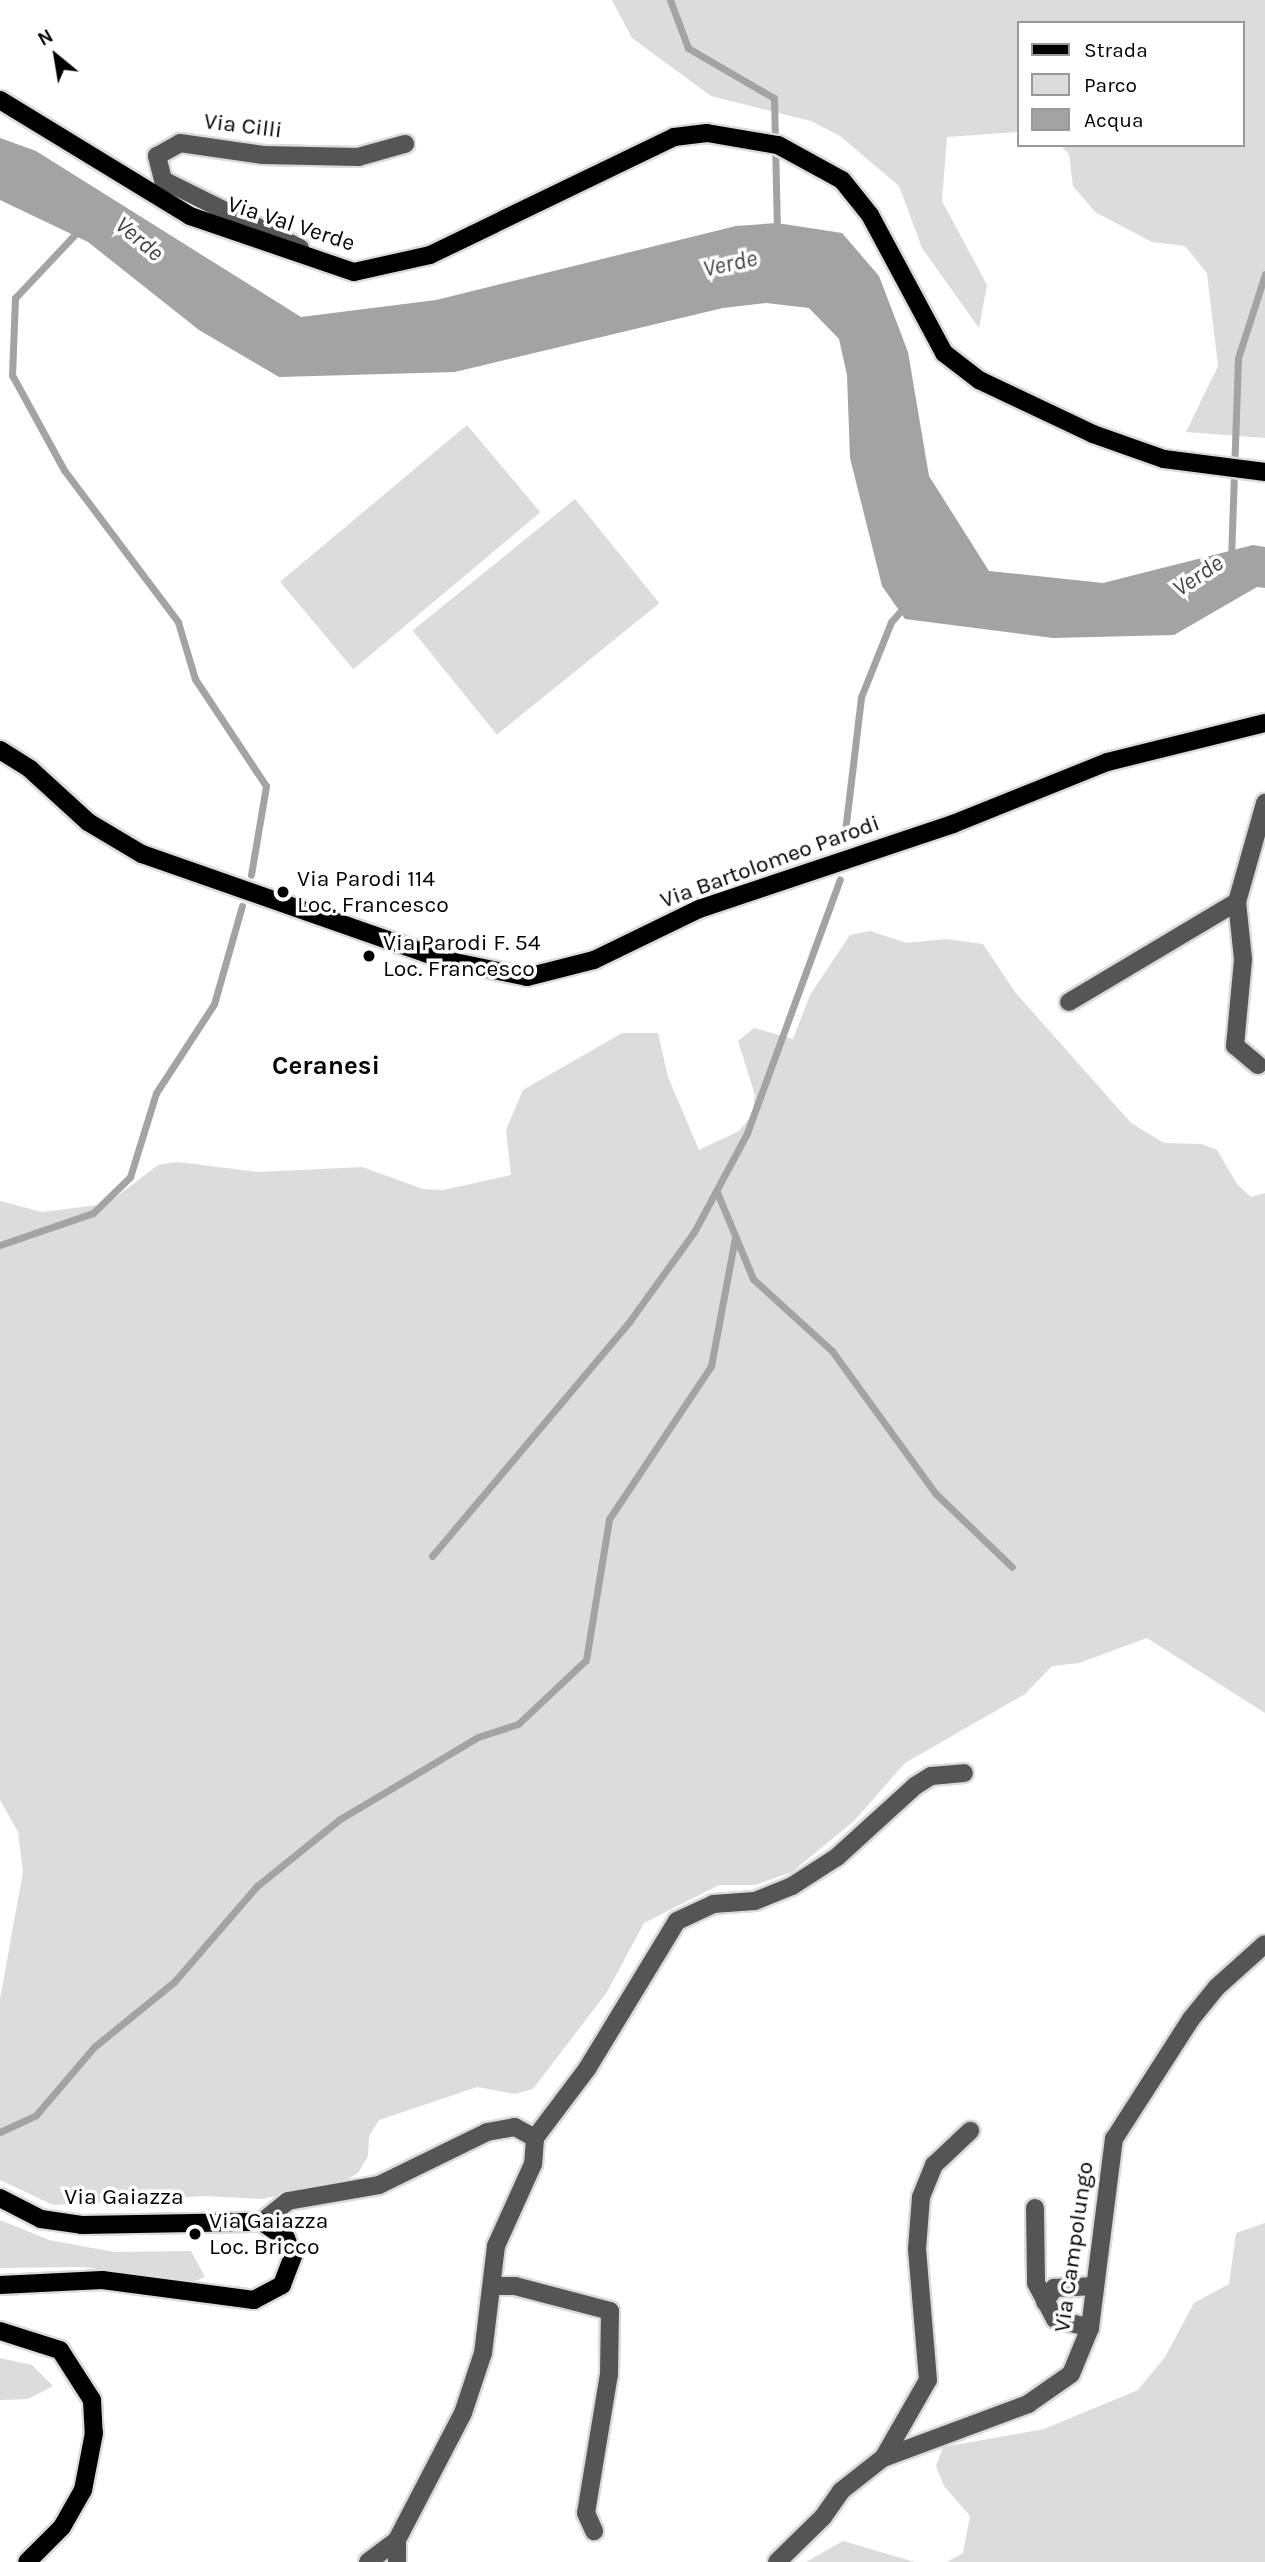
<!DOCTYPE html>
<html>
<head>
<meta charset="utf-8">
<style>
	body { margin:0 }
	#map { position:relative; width:1265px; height:2562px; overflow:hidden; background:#fff; font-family:Karla,sans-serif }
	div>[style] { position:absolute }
	.green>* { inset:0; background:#dcdcdc; transform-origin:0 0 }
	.water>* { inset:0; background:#a3a3a3 }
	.stream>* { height:7px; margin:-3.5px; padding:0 3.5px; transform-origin:3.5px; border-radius:3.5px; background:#a3a3a3 }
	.roads { filter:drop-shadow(2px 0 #dbdbdb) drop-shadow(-2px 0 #dbdbdb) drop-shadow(0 2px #dbdbdb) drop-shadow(0 -2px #dbdbdb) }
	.minor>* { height:18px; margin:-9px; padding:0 9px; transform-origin:9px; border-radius:9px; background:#555 }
	.major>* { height:18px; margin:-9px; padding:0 9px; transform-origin:9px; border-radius:9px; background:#000 }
	.dots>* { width:19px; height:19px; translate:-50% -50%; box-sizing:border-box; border:4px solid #fff; border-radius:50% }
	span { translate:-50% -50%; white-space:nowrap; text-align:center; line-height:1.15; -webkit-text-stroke:7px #fff; paint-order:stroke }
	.street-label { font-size:23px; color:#000 }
	.poi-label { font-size:23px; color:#000 }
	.left { translate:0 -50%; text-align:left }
	.water-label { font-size:24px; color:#444; font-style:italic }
	.quarter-label { font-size:26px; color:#000; font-weight:700 }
	.legend { position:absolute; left:1017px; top:21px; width:228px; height:126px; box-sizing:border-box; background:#fff; border:2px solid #999; margin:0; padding:9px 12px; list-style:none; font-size:21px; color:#000 }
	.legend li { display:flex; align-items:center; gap:14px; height:35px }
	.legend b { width:35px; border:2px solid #999 }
	.north { position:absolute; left:21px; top:21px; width:70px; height:70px; -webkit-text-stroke:5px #fff; paint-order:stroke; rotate:330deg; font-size:19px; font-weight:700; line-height:28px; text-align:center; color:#000 }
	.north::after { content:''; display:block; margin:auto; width:24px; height:32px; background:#000; clip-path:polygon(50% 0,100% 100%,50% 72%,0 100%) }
</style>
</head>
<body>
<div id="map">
	<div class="green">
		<i style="clip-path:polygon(612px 0,1265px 0,1265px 438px,1186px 432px,1218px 366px,1207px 273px,1185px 246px,1152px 242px,1095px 212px,1073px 186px,1069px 154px,1060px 145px,1242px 145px,1242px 23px,1018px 23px,1018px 132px,947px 137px,942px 201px,987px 285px,979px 328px,922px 248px,899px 186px,840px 136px,811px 121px,711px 96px,632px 38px)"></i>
		<i style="left:467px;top:425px;width:114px;height:244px;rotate:50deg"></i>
		<i style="left:575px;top:499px;width:134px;height:209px;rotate:51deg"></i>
		<i style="clip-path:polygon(870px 931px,907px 943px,946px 939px,983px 944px,1015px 992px,1131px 1123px,1164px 1143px,1201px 1144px,1217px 1150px,1237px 1184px,1251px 1197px,1265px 1193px,1265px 1713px,1147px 1638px,1079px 1663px,1052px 1666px,1025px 1694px,905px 1763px,854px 1821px,792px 1872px,755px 1885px,719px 1885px,644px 1923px,607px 1992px,533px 2089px,515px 2094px,477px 2087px,379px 2120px,369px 2136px,368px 2156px,358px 2173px,341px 2183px,262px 2199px,205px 2196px,53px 2205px,0 2180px,0 1999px,23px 1872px,18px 1832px,0 1800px,0 1201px,42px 1212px,107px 1204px,158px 1165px,178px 1162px,259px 1172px,362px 1167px,423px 1189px,443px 1190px,511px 1175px,506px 1130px,523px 1090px,622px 1033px,658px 1033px,668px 1077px,699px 1150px,739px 1131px,752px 1115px,755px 1095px,738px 1041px,754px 1028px,793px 1039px,810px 995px,850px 935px)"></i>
		<i style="clip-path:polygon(0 2220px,49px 2240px,114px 2252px,191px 2251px,205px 2277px,192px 2282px,83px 2267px,0 2268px)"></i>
		<i style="clip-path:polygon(1265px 2223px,1265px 2562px,947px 2562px,963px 2553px,970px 2516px,944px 2486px,936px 2466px,943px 2447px,1044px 2429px,1138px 2390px,1165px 2357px,1194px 2303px,1229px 2284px,1236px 2233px)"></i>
		<i style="clip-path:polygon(0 2358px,32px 2365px,53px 2386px,28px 2399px,0 2400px)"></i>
		<i style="clip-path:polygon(843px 2541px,915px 2562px,806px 2562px)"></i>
	</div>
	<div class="water">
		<i style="clip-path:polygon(0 138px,36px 151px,301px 317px,436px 300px,736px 226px,777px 223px,842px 233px,879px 276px,908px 352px,929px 476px,989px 571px,1103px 583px,1253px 545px,1265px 547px,1265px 588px,1257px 587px,1174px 635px,1053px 638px,905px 619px,882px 586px,850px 458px,847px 375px,839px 339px,809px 308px,766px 303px,723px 308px,455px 372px,279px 377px,199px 330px,88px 242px,0 200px)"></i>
	</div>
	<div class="stream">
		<i style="left:670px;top:0;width:51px;rotate:69.4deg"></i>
		<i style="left:688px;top:48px;width:99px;rotate:30.2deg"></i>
		<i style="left:774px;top:98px;width:132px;rotate:88.7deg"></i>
		<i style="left:80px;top:229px;width:95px;rotate:133.3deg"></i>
		<i style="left:15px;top:298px;width:77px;rotate:92.2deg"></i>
		<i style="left:12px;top:375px;width:108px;rotate:61.3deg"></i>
		<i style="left:64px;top:470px;width:190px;rotate:53.1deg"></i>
		<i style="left:178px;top:622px;width:59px;rotate:73.4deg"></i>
		<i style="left:195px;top:679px;width:128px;rotate:56.4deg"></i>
		<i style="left:266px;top:786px;width:90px;rotate:99.6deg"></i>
		<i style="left:1231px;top:559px;width:201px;rotate:-88deg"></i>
		<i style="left:1238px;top:358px;width:88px;rotate:-72.2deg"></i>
		<i style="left:844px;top:840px;width:144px;rotate:-83.2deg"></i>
		<i style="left:861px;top:697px;width:81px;rotate:-68.2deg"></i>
		<i style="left:891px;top:622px;width:23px;rotate:-49deg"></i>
		<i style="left:717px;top:1192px;width:94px;rotate:67.5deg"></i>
		<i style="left:753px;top:1279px;width:107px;rotate:42.3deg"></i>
		<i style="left:832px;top:1351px;width:177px;rotate:54deg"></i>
		<i style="left:936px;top:1494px;width:105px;rotate:43.8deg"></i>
		<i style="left:0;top:1245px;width:98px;rotate:-19deg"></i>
		<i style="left:93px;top:1213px;width:52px;rotate:-44.2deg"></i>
		<i style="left:130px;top:1177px;width:88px;rotate:-72.8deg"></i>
		<i style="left:156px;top:1093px;width:106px;rotate:-56.9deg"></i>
		<i style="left:214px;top:1004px;width:102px;rotate:-74.1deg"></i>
		<i style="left:432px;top:1556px;width:306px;rotate:-49.9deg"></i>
		<i style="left:629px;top:1322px;width:111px;rotate:-54.2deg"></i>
		<i style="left:694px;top:1232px;width:112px;rotate:-61.8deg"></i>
		<i style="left:747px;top:1133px;width:270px;rotate:-69.9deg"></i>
		<i style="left:0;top:2132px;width:40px;rotate:-25deg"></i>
		<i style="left:36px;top:2115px;width:89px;rotate:-49.5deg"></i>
		<i style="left:94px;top:2047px;width:103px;rotate:-39.1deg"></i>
		<i style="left:174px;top:1982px;width:127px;rotate:-49.2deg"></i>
		<i style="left:257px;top:1886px;width:107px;rotate:-38.9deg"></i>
		<i style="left:340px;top:1819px;width:161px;rotate:-30.7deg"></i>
		<i style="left:478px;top:1737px;width:42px;rotate:-18deg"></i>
		<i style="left:518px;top:1724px;width:93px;rotate:-43.3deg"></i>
		<i style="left:586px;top:1660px;width:143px;rotate:-80.7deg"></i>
		<i style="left:609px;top:1519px;width:184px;rotate:-56.3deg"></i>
		<i style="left:711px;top:1366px;width:130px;rotate:-79.4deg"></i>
	</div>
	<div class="roads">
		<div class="minor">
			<i style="left:300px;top:248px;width:153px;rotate:-153.6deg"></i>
			<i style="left:163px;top:180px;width:25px;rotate:-104deg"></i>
			<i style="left:157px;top:156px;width:26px;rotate:-29deg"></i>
			<i style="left:180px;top:143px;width:84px;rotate:8.2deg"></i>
			<i style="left:263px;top:155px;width:95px;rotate:1.2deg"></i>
			<i style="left:358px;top:157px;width:49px;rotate:-15.5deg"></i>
			<i style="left:1069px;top:1002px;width:196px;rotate:-30.8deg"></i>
			<i style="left:1258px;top:1065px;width:30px;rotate:-140deg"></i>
			<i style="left:1235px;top:1046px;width:87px;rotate:-84.7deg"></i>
			<i style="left:1243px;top:959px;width:57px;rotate:-96deg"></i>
			<i style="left:1237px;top:902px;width:103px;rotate:-74.2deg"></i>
			<i style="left:535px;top:2138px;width:86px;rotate:-53deg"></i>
			<i style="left:587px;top:2069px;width:173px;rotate:-58.7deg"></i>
			<i style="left:677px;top:1921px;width:40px;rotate:-25deg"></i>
			<i style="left:713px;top:1904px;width:42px;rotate:-4.1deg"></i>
			<i style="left:755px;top:1901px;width:40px;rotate:-22deg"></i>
			<i style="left:792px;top:1886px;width:54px;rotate:-32.8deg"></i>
			<i style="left:837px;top:1857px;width:105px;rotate:-42.3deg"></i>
			<i style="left:915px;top:1786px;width:19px;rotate:-32deg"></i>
			<i style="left:931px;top:1776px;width:33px;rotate:-5deg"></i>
			<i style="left:1035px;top:2208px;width:75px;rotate:89.2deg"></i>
			<i style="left:1036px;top:2283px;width:41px;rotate:62.2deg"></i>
			<i style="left:1055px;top:2319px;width:36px;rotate:14deg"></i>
			<i style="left:262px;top:2222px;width:33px;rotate:-39deg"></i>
			<i style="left:288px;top:2201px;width:92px;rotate:-10deg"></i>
			<i style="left:379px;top:2185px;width:120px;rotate:-26.1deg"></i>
			<i style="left:487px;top:2132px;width:28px;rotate:-10deg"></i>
			<i style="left:515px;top:2127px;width:23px;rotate:29deg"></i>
			<i style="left:535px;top:2138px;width:26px;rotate:94deg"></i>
			<i style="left:533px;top:2164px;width:90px;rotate:114.3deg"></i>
			<i style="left:496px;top:2246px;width:108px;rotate:96.9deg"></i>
			<i style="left:483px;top:2353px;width:63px;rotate:108.4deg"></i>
			<i style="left:463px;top:2413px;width:143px;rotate:117.5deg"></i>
			<i style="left:397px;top:2540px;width:22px;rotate:90deg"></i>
			<i style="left:493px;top:2286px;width:22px"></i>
			<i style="left:515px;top:2286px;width:98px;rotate:14.7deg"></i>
			<i style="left:610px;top:2311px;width:63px;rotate:90.9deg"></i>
			<i style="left:609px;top:2374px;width:141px;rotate:99.4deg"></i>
			<i style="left:586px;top:2513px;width:20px;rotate:66deg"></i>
			<i style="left:1045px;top:2302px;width:17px;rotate:-57deg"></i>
			<i style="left:1054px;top:2288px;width:41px;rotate:-2.8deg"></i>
			<i style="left:885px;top:2455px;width:86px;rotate:-60.2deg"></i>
			<i style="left:928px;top:2380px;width:131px;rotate:-94.8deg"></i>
			<i style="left:917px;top:2249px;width:52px;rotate:-85.6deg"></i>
			<i style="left:921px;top:2197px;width:35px;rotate:-68deg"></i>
			<i style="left:934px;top:2165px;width:50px;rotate:-43.4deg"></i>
			<i style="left:368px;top:2562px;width:36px;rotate:-37deg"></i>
			<i style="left:777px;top:2562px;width:64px;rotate:-44.4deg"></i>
			<i style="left:823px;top:2517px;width:32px;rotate:-55deg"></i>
			<i style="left:841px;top:2491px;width:53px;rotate:-38.2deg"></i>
			<i style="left:883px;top:2458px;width:155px;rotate:-20.4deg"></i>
			<i style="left:1028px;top:2404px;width:52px;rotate:-34.9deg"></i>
			<i style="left:1071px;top:2374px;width:50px;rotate:-67.6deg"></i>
			<i style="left:1090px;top:2328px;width:191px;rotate:-82.8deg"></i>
			<i style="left:1114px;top:2139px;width:143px;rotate:-57.3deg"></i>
			<i style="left:1191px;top:2019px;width:41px;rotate:-50.9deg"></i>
			<i style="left:1217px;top:1987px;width:64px;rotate:-41.9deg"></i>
		</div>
		<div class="major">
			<i style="left:0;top:100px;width:223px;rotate:31.4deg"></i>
			<i style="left:190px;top:216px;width:173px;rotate:18.9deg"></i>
			<i style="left:354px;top:272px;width:78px;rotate:-12.6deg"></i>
			<i style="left:430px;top:255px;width:271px;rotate:-25.8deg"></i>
			<i style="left:674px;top:137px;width:33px;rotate:-7deg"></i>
			<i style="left:707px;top:133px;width:72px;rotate:9.6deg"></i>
			<i style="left:778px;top:145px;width:73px;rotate:28.7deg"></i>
			<i style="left:842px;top:180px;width:45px;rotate:51.3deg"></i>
			<i style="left:870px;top:215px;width:157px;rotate:61.8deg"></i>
			<i style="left:944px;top:353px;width:44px;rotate:37.6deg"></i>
			<i style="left:979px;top:380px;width:126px;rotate:25.3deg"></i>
			<i style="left:1093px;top:434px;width:75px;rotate:19.4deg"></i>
			<i style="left:1164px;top:459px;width:102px;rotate:7.3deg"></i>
			<i style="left:0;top:750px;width:36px;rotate:32deg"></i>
			<i style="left:30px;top:769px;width:79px;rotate:42.4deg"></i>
			<i style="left:88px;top:822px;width:63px;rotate:30.7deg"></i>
			<i style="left:142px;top:854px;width:321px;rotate:19.3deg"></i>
			<i style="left:445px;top:960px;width:84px;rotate:11.7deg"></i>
			<i style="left:527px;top:977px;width:69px;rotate:-14.2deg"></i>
			<i style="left:594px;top:960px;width:117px;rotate:-25.9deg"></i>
			<i style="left:699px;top:909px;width:268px;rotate:-18.5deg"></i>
			<i style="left:953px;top:824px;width:166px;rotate:-21.9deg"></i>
			<i style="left:1107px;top:762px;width:163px;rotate:-13.9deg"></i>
			<i style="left:0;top:2198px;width:46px;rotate:27.1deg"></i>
			<i style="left:41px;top:2219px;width:41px;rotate:8.3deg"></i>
			<i style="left:82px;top:2225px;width:180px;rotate:-1deg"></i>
			<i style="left:262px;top:2222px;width:29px;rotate:34deg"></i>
			<i style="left:286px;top:2238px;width:19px;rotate:69deg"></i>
			<i style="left:293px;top:2256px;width:31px;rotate:111deg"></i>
			<i style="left:282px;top:2285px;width:32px;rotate:152deg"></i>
			<i style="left:254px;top:2300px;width:153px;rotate:-172.5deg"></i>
			<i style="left:102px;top:2280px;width:102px;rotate:177.2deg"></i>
			<i style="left:0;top:2331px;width:63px;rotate:17.6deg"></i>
			<i style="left:60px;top:2350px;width:59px;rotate:57.4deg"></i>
			<i style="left:92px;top:2400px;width:33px;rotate:87deg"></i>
			<i style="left:94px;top:2433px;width:58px;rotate:100.9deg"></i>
			<i style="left:83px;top:2490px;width:43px;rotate:119.6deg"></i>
			<i style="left:62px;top:2527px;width:49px;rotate:135deg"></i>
		</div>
	</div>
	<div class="dots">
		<i style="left:283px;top:892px;background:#000"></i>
		<i style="left:369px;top:956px;background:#000"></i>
		<i style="left:195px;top:2234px;background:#000"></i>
	</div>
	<div class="street-label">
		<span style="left:243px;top:126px;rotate:7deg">Via Cilli</span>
		<span style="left:291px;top:224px;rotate:18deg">Via Val Verde</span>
		<span style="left:770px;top:862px;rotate:-20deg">Via Bartolomeo Parodi</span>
		<span style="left:124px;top:2197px">Via Gaiazza</span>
		<span style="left:1074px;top:2247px;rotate:-82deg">Via Campolungo</span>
	</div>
	<div class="poi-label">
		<span class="left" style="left:297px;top:892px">Via Parodi 114<br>Loc. Francesco</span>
		<span class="left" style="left:383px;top:956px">Via Parodi F. 54<br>Loc. Francesco</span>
		<span class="left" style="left:209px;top:2234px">Via Gaiazza<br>Loc. Bricco</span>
	</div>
	<div class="water-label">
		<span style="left:139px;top:239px;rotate:40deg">Verde</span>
		<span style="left:730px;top:264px;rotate:-12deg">Verde</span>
		<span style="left:1198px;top:576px;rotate:-34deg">Verde</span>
	</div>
	<div class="quarter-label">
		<span style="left:326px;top:1066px">Ceranesi</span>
	</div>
	<ul class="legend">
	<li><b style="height:9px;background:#000"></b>Strada</li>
	<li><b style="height:19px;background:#dcdcdc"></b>Parco</li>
	<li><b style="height:19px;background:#a3a3a3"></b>Acqua</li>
	</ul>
	<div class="north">N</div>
</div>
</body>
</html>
